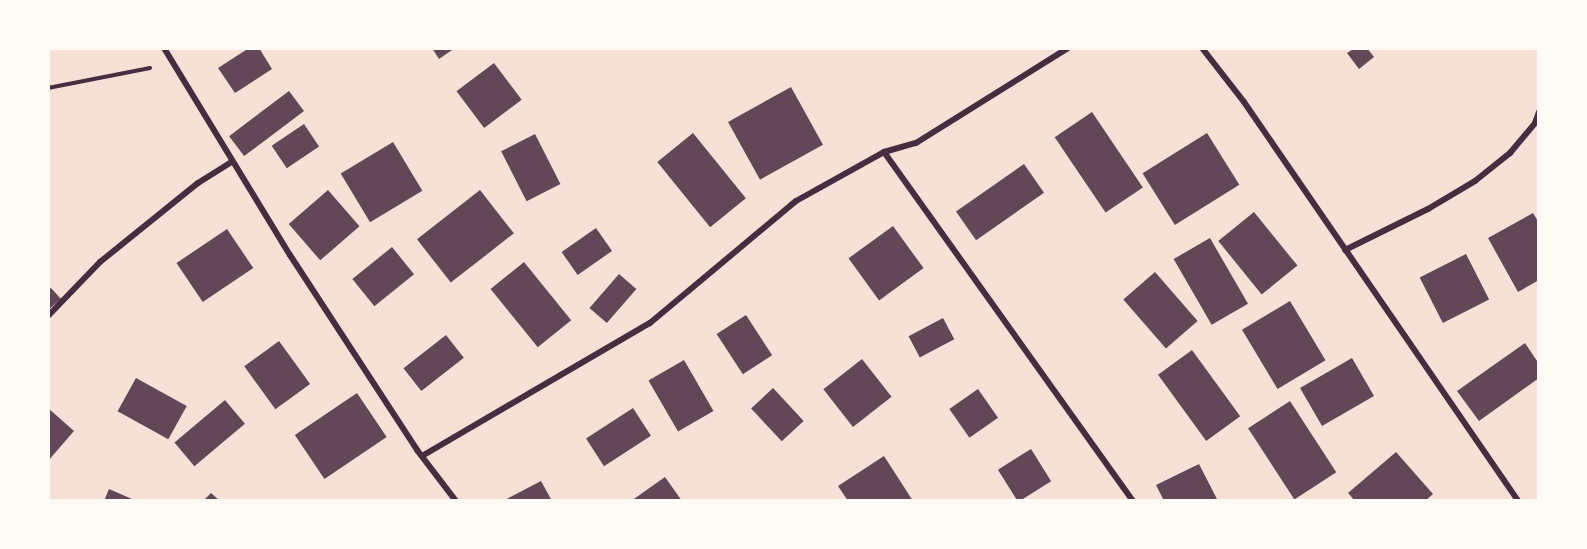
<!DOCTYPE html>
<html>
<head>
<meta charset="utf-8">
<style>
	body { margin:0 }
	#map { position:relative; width:1587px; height:549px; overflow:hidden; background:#f7e1d7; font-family:"Times New Roman",serif }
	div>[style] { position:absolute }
	.building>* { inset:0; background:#644757; transform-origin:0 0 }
	.path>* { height:4px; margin:-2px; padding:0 2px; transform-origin:2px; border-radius:2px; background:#4a2c40 }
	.minor>* { height:6px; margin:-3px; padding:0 3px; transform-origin:3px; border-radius:3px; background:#4a2c40 }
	span { translate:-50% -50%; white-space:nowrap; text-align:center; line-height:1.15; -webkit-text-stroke:4.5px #fffaf5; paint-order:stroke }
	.frame { position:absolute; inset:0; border:50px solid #fffaf5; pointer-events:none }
</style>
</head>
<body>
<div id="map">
	<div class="building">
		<i style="clip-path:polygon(249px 48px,259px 48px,272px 69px,235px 93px,218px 68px)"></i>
		<i style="clip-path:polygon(432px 48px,455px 48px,439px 59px)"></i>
		<i style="clip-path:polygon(1355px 48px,1367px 48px,1374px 57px,1359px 69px,1347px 53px)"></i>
		<i style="left:494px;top:63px;width:46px;height:47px;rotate:53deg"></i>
		<i style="left:791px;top:87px;width:66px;height:72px;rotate:61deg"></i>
		<i style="left:289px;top:91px;width:25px;height:75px;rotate:53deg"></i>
		<i style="left:1092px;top:112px;width:91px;height:45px;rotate:56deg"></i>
		<i style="left:304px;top:124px;width:27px;height:39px;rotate:56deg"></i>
		<i style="left:693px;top:133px;width:84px;height:46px;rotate:51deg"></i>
		<i style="left:1207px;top:133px;width:61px;height:76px;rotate:58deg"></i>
		<i style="left:535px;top:134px;width:56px;height:38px;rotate:63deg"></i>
		<i style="left:393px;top:142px;width:57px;height:61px;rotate:59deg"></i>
		<i style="left:1024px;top:164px;width:35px;height:83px;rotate:55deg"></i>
		<i style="left:328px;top:190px;width:48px;height:52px;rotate:49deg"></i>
		<i style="left:480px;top:190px;width:55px;height:80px;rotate:52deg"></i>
		<i style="left:1254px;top:212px;width:69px;height:46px;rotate:51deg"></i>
		<i style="clip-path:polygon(1533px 213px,1539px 223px,1539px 280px,1518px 292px,1488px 238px)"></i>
		<i style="left:893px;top:226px;width:52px;height:55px;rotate:54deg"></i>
		<i style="left:596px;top:228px;width:28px;height:42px;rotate:55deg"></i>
		<i style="left:227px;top:229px;width:47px;height:61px;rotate:56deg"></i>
		<i style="left:1210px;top:238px;width:76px;height:42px;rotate:60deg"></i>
		<i style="left:392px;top:247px;width:35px;height:51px;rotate:51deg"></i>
		<i style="left:1466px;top:254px;width:51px;height:52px;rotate:63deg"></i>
		<i style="left:524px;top:262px;width:75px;height:43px;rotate:51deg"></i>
		<i style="left:1155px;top:272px;width:65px;height:42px;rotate:49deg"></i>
		<i style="left:619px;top:274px;width:23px;height:45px;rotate:41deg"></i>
		<i style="clip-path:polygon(51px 288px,61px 299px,48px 310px,48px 290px)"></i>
		<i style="left:1290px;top:301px;width:69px;height:56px;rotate:59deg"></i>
		<i style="left:746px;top:315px;width:48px;height:35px;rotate:57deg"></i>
		<i style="left:943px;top:318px;width:24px;height:39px;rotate:62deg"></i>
		<i style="left:446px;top:335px;width:29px;height:54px;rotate:52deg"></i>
		<i style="left:279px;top:341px;width:53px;height:43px;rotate:54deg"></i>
		<i style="clip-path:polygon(1525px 343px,1539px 364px,1539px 378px,1479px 421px,1457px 391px)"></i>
		<i style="left:1192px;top:350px;width:82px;height:42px;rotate:54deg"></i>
		<i style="left:1352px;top:358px;width:44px;height:60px;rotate:60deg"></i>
		<i style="left:862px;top:359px;width:48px;height:49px;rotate:52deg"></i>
		<i style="left:684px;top:360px;width:59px;height:41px;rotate:60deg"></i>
		<i style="left:136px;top:378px;width:58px;height:38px;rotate:29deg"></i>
		<i style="left:773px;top:388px;width:45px;height:30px;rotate:47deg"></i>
		<i style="left:978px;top:389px;width:35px;height:35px;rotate:55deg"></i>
		<i style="left:357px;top:393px;width:53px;height:75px;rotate:56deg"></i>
		<i style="left:225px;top:400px;width:31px;height:66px;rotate:50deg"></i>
		<i style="left:1290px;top:401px;width:85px;height:50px;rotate:57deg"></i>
		<i style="clip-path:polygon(48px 408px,74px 431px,48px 461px)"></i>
		<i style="left:633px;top:408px;width:33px;height:56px;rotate:57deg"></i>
		<i style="left:1031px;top:449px;width:38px;height:39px;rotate:58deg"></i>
		<i style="clip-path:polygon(1396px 452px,1433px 494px,1425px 501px,1355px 501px,1348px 493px)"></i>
		<i style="clip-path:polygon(884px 456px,913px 501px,848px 501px,838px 486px)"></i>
		<i style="clip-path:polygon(1199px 464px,1218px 501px,1164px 501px,1156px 485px)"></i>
		<i style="clip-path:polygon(665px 477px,682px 501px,631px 501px)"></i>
		<i style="clip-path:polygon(541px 481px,552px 501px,503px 501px)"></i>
		<i style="clip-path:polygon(109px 489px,132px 499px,131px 501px,104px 501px)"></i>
		<i style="clip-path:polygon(211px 493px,220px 501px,203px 501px)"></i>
	</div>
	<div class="path">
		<i style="left:48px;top:88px;width:104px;rotate:-11.1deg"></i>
	</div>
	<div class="minor">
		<i style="left:164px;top:48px;width:242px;rotate:58.7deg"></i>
		<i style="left:290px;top:255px;width:233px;rotate:56.9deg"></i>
		<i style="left:417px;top:450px;width:64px;rotate:52.6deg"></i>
		<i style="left:1202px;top:48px;width:68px;rotate:52.1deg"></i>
		<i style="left:1244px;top:102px;width:484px;rotate:55.5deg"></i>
		<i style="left:884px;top:152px;width:429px;rotate:54.5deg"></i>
		<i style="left:1345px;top:250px;width:93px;rotate:-26.3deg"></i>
		<i style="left:1428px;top:209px;width:55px;rotate:-30.8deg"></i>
		<i style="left:1475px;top:181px;width:45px;rotate:-38.7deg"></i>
		<i style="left:1510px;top:153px;width:39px;rotate:-50deg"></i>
		<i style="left:1535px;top:123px;width:12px;rotate:-70deg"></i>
		<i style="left:48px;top:316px;width:75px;rotate:-46.1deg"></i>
		<i style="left:100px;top:262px;width:126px;rotate:-38.9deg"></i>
		<i style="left:198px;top:183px;width:40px;rotate:-32deg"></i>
		<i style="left:422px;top:456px;width:264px;rotate:-30.3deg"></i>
		<i style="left:650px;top:323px;width:190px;rotate:-39.9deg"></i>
		<i style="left:796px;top:201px;width:101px;rotate:-29.1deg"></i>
		<i style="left:884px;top:152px;width:33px;rotate:-16deg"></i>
		<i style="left:916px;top:143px;width:179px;rotate:-32deg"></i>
	</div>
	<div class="frame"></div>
</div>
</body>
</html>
